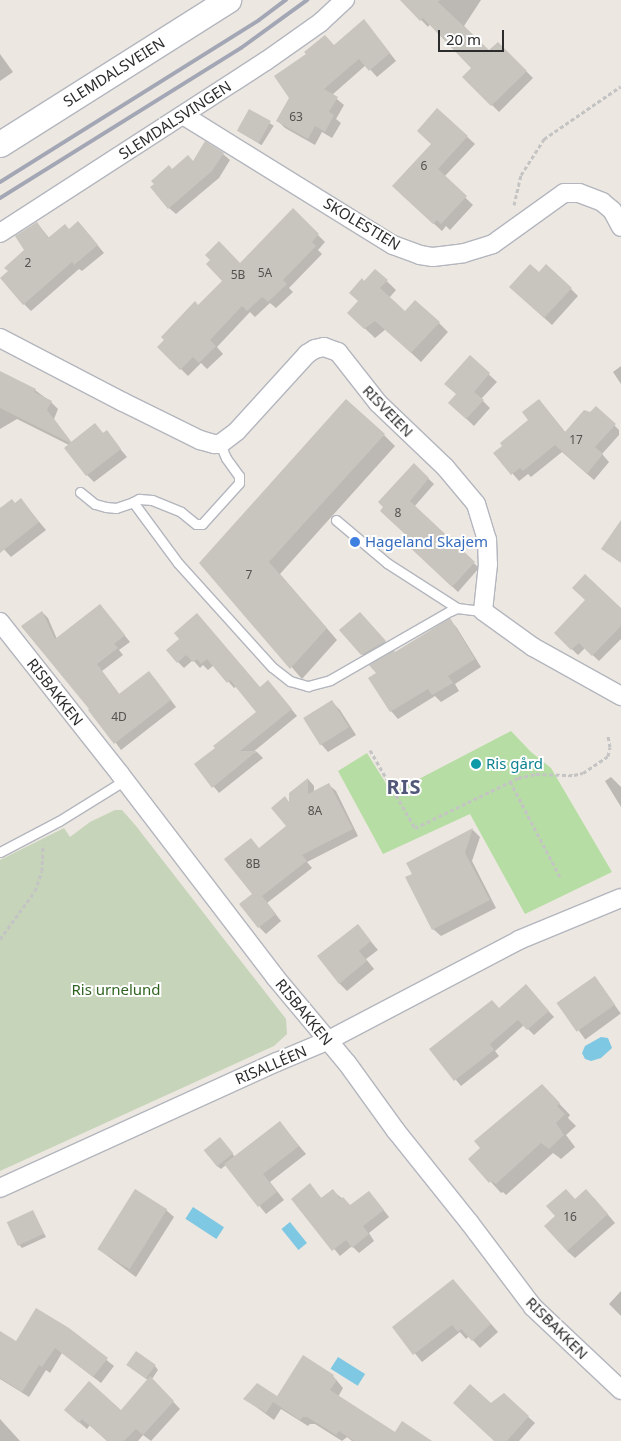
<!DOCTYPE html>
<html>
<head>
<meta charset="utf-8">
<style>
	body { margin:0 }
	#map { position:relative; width:621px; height:1441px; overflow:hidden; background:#ece7e0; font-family:"Noto Sans",sans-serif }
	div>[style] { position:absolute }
	.green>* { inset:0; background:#b6dda3 }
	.cemetery>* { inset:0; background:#c6d4b9 }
	.water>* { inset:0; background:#7ec8e3; transform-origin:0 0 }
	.shadow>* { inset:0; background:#0003; transform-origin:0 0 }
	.building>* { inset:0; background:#c8c5be; transform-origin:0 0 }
	.path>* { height:3px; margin-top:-1.5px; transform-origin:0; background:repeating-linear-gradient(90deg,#c4c4c4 0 4px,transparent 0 6.5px) }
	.roads { filter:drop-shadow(1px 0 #b3b6be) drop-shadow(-1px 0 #b3b6be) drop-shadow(0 1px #b3b6be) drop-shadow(0 -1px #b3b6be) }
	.service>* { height:9px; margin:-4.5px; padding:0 4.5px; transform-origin:4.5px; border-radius:4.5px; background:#fff }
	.minor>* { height:18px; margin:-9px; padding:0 9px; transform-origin:9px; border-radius:9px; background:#fff }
	.secondary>* { height:25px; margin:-12.5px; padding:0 12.5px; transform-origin:12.5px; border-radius:12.5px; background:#fff }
	.rail>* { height:4px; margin:-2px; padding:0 2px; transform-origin:2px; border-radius:2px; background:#a3a6b4 }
	.dots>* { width:14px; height:14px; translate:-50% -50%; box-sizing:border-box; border:2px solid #fff; border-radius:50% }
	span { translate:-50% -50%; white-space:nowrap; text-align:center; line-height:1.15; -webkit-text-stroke:4px #fff; paint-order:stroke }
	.number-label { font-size:12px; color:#535250 }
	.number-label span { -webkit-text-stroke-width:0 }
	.street-label { font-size:15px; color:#2c2c2c }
	.shop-label { font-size:15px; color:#366cbe }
	.left { translate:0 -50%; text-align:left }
	.culture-label { font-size:15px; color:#0d838f }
	.park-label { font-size:15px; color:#306322 }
	.district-label { font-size:20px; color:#515879; font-weight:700; letter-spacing:1px }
	.scale { position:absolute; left:438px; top:30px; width:66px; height:22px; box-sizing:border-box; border:2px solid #2c2c2c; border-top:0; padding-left:6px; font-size:15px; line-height:18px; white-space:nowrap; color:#2c2c2c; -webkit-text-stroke:4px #fff; paint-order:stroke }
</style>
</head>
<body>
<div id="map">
	<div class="green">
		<i style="clip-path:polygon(511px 731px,531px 752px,551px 768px,612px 872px,525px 914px,470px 814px,383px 854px,338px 771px,367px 753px,392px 793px)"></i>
	</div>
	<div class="cemetery">
		<i style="clip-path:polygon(115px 810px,122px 810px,136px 826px,286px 1019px,287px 1034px,274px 1046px,0 1171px,0 860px,64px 828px,70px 837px,90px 822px)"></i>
	</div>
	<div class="water">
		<i style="clip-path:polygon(601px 1037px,608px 1038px,612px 1048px,601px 1058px,591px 1061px,585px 1059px,582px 1053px,585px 1046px)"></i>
		<i style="left:193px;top:1207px;width:37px;height:14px;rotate:33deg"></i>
		<i style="left:290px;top:1222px;width:27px;height:11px;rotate:51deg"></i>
		<i style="left:338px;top:1357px;width:32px;height:14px;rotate:32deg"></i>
	</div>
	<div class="shadow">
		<i style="clip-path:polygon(402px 0,481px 0,464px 26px,490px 52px,498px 43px,533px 78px,499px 112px,464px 77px,473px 68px,430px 24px,428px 27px)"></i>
		<i style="clip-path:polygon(364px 20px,396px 61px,377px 77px,366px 65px,332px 95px,344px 105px,336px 119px,341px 123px,332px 138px,322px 132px,315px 145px,285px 128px,278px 121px,334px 46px)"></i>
		<i style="clip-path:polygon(0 54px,13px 72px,0 81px)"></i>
		<i style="clip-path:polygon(438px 110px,475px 144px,444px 177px,473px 205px,450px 230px,446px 226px,442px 231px,401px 194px,432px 144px)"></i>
		<i style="left:250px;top:111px;width:28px;height:23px;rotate:32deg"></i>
		<i style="clip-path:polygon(223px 154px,230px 160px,219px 178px,176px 214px,169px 208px,172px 170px)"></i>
		<i style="clip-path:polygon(293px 210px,325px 242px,318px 250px,322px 254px,289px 288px,293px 292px,276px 308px,270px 303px,255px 317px,250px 312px,217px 347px,223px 354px,207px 369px,201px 363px,188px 376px,159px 347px)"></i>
		<i style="clip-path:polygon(37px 223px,50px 239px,69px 230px,85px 230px,104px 253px,82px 271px,79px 269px,31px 311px,24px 304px,26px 250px)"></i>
		<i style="clip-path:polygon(375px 270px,396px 290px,389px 298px,405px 312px,439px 323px,448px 332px,421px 362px,386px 329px,375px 338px,358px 322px,359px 301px)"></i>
		<i style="clip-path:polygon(539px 274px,571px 289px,578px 296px,552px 325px,519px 295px)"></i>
		<i style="clip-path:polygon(470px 357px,497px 382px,481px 399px,490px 408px,474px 426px,457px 410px,457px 394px)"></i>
		<i style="clip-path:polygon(621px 366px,621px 384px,613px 372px)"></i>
		<i style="clip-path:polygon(0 373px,35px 390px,51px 402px,58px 409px,54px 419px,72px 443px,106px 432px,127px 457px,94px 482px,87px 475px,69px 445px,17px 419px,0 429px)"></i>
		<i style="clip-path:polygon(539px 400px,566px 433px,611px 422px,619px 430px,619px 435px,602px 454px,609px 462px,594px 480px,562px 452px,531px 477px,528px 474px,519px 481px,495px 453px,530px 421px)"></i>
		<i style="clip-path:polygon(384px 435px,395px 446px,280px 574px,337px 640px,302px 679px,201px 563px)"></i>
		<i style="clip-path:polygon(414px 465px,434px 484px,414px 507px,479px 568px,458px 592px,404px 541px,409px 536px,382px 511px)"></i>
		<i style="clip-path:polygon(21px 500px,46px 530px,11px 557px,0 545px,0 508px,15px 504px)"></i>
		<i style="clip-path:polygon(100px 605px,130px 642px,119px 650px,123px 655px,102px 671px,120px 695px,155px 679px,176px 707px,121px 750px,91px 709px,22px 627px,42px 612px,48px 618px,57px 639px)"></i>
		<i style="clip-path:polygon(621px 610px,621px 639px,599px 661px,585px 648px,578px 655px,555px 633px)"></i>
		<i style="clip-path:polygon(364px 617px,388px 645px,365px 658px,362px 654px)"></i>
		<i style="clip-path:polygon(450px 620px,457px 628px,481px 667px,455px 684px,459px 691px,441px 702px,435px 696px,398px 719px,391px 711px,378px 673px,395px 653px)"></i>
		<i style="clip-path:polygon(180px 639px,260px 688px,274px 688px,297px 716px,252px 753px,257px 752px,263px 758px,219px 793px,196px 765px,258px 712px,237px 686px,234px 688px,214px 665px,208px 670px,203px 665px,200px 668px,193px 660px,184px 668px,178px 662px)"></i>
		<i style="clip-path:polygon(332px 702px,340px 710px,356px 735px,328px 752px,321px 744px)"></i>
		<i style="clip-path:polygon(611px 777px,621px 787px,621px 807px,605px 781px)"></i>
		<i style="clip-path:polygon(308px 779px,314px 786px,314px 792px,329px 785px,336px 791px,358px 836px,307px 862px,312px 868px,267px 903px,281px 921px,266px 934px,259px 927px,254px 894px,259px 849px,288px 826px,290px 804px)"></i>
		<i style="clip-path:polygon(473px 830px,480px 837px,472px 861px,496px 908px,441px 936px,433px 929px,408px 863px)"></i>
		<i style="clip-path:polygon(358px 926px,378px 950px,366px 959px,374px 969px,347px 991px,339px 983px)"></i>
		<i style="left:595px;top:978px;width:44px;height:44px;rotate:54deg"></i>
		<i style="clip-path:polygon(531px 992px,554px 1017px,534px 1035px,524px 1025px,495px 1051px,499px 1056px,461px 1086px,431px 1050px)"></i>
		<i style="clip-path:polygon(553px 1097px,570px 1115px,568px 1118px,576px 1126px,566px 1135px,575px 1147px,561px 1159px,553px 1153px,506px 1195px,503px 1192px,501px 1193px,470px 1159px)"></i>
		<i style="clip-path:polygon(280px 1123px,306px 1154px,270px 1182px,284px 1200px,266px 1214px,226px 1165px,221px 1169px,217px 1166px,223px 1142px,235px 1157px)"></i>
		<i style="clip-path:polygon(310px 1185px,322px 1199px,332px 1190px,351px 1206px,375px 1199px,389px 1217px,369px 1233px,374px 1241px,359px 1253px,352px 1246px,340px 1256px,293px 1199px)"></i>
		<i style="clip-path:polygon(136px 1191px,166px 1210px,174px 1217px,136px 1277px,98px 1249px)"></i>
		<i style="clip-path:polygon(594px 1198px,615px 1223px,575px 1258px,567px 1251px,576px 1200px)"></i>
		<i style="clip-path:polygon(33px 1212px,46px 1237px,22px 1248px,19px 1245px)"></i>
		<i style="clip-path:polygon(461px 1289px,498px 1332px,480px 1348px,469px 1336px,466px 1339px,460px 1332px,422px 1362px,394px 1328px)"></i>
		<i style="clip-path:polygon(621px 1291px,621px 1316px,609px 1304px)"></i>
		<i style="clip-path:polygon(68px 1329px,114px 1366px,101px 1383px,62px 1353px,50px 1373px,46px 1370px,29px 1397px,0 1379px,0 1339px,16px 1342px)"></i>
		<i style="clip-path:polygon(155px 1366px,158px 1370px,152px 1379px,180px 1409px,151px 1441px,143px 1435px,138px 1441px,107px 1441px,90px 1425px,87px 1429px,73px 1417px,121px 1411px,148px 1380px,131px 1368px)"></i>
		<i style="clip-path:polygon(333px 1376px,343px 1388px,338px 1397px,395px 1434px,430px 1441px,352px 1441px,347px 1437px,342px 1441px,315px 1424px,310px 1424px,308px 1426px,281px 1409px,274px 1420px,245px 1399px,277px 1398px)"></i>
		<i style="clip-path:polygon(503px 1394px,535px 1423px,519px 1441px,495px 1441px,490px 1404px)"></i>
		<i style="clip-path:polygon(0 1419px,20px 1441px,0 1441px)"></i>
	</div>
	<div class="building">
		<i style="clip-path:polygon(400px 0,440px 0,438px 2px,489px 50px,498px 42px,527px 71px,491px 106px,462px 77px,471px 68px,423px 18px,420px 21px)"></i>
		<i style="clip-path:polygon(364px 19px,390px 53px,369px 71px,359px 59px,324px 89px,338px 97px,329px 112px,334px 115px,325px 132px,315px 126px,308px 139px,276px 121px,289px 98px,274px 76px,306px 54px,304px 52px,325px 35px,334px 45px)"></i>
		<i style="clip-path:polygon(437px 108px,468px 136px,438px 169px,467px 196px,441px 224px,437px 220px,433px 224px,392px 186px,431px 144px,417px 131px)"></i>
		<i style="left:249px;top:109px;width:25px;height:25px;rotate:29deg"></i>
		<i style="clip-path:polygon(205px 141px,224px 153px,212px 171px,168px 209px,150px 187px,154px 184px,151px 181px,169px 165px,172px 169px,188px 155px,193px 161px)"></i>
		<i style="clip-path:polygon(293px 208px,319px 234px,312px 242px,316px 246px,283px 280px,287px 284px,268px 302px,262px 297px,247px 311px,242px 306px,210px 340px,216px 346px,199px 363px,193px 357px,180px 370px,157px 347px,164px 340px,161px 337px,195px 301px,198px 305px,222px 281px,206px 264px,210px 260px,205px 255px,219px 241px,240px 263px)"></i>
		<i style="clip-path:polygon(78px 221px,98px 245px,74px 265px,72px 262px,23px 305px,0 278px,8px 271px,4px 268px,24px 250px,15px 236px,37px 222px,48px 238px,65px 224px,69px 229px)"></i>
		<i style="clip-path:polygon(530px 264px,539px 272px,546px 264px,572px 288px,544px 318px,509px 287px)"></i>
		<i style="clip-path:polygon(375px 269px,388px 280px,380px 288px,405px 311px,415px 300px,440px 322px,411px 353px,375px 321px,364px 329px,347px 313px,358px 301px,349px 293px,362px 278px,364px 281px)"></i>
		<i style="clip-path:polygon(470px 355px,490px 373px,474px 392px,484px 400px,466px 419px,448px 403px,456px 394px,444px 384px)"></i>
		<i style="clip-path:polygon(0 371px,36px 389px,34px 392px,52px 401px,47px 410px,71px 442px,95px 423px,103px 433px,107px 430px,121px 449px,86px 476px,64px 448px,70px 443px,0 408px)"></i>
		<i style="clip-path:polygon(346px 399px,385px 434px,269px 562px,327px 628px,290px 669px,199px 563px)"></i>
		<i style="clip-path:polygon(539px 399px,565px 432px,584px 410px,590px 412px,596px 406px,616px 424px,595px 447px,603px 454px,587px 474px,555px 445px,523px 471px,520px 468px,511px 475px,493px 453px,502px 446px,500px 443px,528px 420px,522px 412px)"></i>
		<i style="clip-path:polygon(414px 463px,429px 478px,410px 501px,475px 562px,452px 587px,403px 541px,407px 536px,380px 511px,383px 507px,378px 502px)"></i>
		<i style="clip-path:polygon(21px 498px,39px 522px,0 553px,0 508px,12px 499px,15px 503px)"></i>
		<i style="clip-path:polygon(621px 520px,621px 563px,601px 549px)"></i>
		<i style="clip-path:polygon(585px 574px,621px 608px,621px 626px,592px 656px,579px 643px,571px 650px,554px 633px,585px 600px,572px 588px)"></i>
		<i style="clip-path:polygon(100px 604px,125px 635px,114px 644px,118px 648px,97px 664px,119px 694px,149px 671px,171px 700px,114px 744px,88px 710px,89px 709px,21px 626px,42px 611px,55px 639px)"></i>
		<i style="clip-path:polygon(360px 612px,386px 641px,361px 655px,339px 630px)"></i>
		<i style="clip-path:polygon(197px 613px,260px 687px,268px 680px,292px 709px,240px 751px,257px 751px,212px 788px,194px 764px,215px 748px,213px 746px,256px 712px,230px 680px,227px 683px,207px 659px,201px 664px,197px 659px,193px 662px,186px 655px,177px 663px,166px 650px,179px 639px,174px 633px)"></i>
		<i style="clip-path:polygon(450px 618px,475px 659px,448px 676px,453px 683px,432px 695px,428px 689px,390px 712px,368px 678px,376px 673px,369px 665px,394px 650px,395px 652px)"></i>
		<i style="left:332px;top:700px;width:32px;height:34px;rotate:58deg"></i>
		<i style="clip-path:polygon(308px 778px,308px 794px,329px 783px,353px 829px,302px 855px,307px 861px,262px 896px,276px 914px,258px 928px,239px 904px,252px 894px,224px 859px,251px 838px,259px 848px,286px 826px,271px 808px,285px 796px,289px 802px,289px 793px)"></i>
		<i style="clip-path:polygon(473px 828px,465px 853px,490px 900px,432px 930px,405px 877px,412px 874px,406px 863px)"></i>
		<i style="clip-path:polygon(358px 924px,371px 941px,359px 951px,367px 961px,339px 984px,317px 956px)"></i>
		<i style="left:595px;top:976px;width:35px;height:47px;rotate:55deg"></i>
		<i style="clip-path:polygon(526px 984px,549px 1011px,527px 1030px,518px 1020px,490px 1044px,494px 1050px,454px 1081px,429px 1049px,492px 1000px,499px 1008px)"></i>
		<i style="clip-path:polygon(542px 1084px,560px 1103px,557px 1106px,565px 1114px,556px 1123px,564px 1135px,549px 1149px,541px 1143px,496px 1184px,491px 1181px,489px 1183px,468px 1159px,480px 1148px,474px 1141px)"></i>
		<i style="clip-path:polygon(280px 1121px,299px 1146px,263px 1174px,277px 1192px,258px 1207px,224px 1164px)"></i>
		<i style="left:220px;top:1137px;width:21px;height:21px;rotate:51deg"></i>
		<i style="clip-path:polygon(310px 1183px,321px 1198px,333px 1189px,340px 1199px,343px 1197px,350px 1205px,369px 1191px,384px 1210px,363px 1226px,369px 1234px,352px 1248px,346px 1240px,332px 1251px,291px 1199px)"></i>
		<i style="left:135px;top:1189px;width:38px;height:71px;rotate:32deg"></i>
		<i style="clip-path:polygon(566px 1189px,575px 1199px,586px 1189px,608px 1214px,567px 1251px,544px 1226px,555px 1216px,546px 1206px)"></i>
		<i style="left:33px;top:1210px;width:26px;height:29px;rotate:65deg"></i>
		<i style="clip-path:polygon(453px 1279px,491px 1324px,472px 1341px,461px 1329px,458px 1332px,452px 1325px,413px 1355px,392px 1327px)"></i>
		<i style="clip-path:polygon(36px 1308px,69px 1328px,108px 1358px,93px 1377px,55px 1348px,42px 1367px,39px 1365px,22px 1392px,0 1378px,0 1331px,16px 1341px)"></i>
		<i style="left:136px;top:1351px;width:24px;height:17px;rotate:35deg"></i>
		<i style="clip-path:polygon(303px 1355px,334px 1375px,332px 1377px,337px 1380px,330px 1390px,395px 1432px,402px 1421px,432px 1441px,354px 1441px,339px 1431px,336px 1435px,307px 1417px,303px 1417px,300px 1420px,273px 1402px,266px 1413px,243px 1399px,257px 1383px,277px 1396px,274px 1401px)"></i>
		<i style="clip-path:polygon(150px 1376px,174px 1401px,143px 1435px,136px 1429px,124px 1441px,107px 1441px,82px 1419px,79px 1423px,64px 1410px,89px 1381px,121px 1410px)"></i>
		<i style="clip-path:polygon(470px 1384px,491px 1403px,504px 1393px,529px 1416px,507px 1441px,494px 1441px,453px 1403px)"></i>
	</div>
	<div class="path">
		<i style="left:514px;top:205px;width:31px;rotate:-77deg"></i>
		<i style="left:521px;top:175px;width:43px;rotate:-57.4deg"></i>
		<i style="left:544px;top:139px;width:93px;rotate:-34.5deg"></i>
		<i style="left:370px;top:750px;width:90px;rotate:60deg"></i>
		<i style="left:415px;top:828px;width:114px;rotate:-25.9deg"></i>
		<i style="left:518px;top:778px;width:18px;rotate:-13deg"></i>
		<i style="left:536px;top:774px;width:38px;rotate:2deg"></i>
		<i style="left:574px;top:775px;width:9px;rotate:-13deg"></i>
		<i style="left:583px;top:773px;width:30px;rotate:-34deg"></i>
		<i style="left:608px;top:756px;width:9px;rotate:-77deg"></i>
		<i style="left:610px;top:747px;width:11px;rotate:-100deg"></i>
		<i style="left:510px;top:781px;width:110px;rotate:62.5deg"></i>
		<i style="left:0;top:939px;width:59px;rotate:-53.9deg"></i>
		<i style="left:35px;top:891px;width:21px;rotate:-71deg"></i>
		<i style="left:42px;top:871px;width:26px;rotate:-88deg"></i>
	</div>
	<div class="roads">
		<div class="service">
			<i style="left:80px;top:492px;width:19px;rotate:39deg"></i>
			<i style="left:95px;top:504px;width:11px;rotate:15deg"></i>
			<i style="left:106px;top:507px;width:10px;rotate:6deg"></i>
			<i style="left:116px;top:508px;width:18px;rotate:-19deg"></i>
			<i style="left:133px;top:502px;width:76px;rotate:53.6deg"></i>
			<i style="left:178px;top:563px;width:140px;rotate:47.9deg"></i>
			<i style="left:272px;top:667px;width:23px;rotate:38deg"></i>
			<i style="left:290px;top:681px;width:19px;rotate:16deg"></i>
			<i style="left:308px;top:686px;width:23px;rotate:-15deg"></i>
			<i style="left:330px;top:680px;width:138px;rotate:-29.9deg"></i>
			<i style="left:450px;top:611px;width:8px;rotate:-23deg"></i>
			<i style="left:457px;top:608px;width:26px;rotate:7deg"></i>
			<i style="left:133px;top:502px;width:7px;rotate:-27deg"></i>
			<i style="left:139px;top:499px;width:13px;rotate:4deg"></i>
			<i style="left:152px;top:500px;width:31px;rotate:22deg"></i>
			<i style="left:181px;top:512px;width:19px;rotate:39deg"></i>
			<i style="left:196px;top:524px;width:6px"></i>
			<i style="left:202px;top:524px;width:55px;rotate:-47.9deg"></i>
			<i style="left:239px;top:483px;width:7px;rotate:-90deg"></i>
			<i style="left:239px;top:476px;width:22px;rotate:-126deg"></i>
			<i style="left:226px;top:458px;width:15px;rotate:-113deg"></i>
			<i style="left:336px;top:520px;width:67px;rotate:40.1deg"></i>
			<i style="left:387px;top:563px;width:83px;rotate:32.7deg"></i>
			<i style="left:0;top:852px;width:67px;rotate:-27.7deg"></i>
			<i style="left:59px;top:821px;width:78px;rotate:-31.8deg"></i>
		</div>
		<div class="minor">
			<i style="left:183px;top:115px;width:247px;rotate:31.8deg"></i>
			<i style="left:393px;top:245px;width:29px;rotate:20deg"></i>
			<i style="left:420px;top:255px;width:13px;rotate:9deg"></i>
			<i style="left:433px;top:257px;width:31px;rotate:-7deg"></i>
			<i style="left:464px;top:253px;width:30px;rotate:-17deg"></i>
			<i style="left:493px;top:244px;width:87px;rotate:-35.7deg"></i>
			<i style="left:564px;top:193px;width:15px"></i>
			<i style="left:579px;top:193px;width:25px;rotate:21deg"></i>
			<i style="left:602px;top:202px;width:13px;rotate:39deg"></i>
			<i style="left:612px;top:210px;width:19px;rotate:62deg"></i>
			<i style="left:0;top:233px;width:317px;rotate:-32.9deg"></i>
			<i style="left:266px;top:61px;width:67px;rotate:-35.3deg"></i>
			<i style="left:321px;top:22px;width:33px;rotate:-43deg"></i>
			<i style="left:0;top:338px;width:139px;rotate:27.5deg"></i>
			<i style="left:123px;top:402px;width:86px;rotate:26.3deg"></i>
			<i style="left:200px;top:440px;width:15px;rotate:16deg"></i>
			<i style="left:214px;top:444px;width:6px"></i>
			<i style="left:220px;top:444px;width:21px;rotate:-37deg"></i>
			<i style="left:237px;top:431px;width:104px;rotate:-47.7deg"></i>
			<i style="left:307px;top:354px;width:9px;rotate:-32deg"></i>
			<i style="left:315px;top:349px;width:9px;rotate:-13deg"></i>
			<i style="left:324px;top:347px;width:15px;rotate:20deg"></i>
			<i style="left:338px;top:352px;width:65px;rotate:51.9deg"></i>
			<i style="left:378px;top:403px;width:93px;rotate:43.7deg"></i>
			<i style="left:445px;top:467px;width:48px;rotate:50deg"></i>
			<i style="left:476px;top:504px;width:37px;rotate:73deg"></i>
			<i style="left:487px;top:539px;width:25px;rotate:88deg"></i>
			<i style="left:488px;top:564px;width:47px;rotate:96.1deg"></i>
			<i style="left:483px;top:611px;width:62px;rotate:35.8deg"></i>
			<i style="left:533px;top:647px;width:101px;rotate:29.1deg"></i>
			<i style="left:0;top:622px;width:194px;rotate:51.7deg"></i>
			<i style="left:120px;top:774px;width:255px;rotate:52.6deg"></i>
			<i style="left:275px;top:977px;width:112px;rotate:50.1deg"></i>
			<i style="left:347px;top:1063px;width:84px;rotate:54.2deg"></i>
			<i style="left:396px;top:1131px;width:117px;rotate:51.3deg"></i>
			<i style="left:469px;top:1222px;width:106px;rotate:53deg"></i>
			<i style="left:533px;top:1307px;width:121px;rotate:43.3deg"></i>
			<i style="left:0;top:1188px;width:304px;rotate:-24.5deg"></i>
			<i style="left:277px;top:1062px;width:54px;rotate:-22.8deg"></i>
			<i style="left:327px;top:1041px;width:217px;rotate:-27.7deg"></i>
			<i style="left:519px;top:940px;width:110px;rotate:-22.4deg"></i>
		</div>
		<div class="secondary">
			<i style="left:0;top:144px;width:270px;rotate:-32.3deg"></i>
		</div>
	</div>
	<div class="rail">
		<i style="left:0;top:182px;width:305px;rotate:-32deg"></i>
		<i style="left:259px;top:20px;width:34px;rotate:-37deg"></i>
		<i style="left:0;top:198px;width:284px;rotate:-31.9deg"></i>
		<i style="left:241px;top:48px;width:82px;rotate:-36deg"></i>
	</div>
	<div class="dots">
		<i style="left:355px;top:542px;background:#3f7fe0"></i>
		<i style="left:476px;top:764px;background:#0f9aa8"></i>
	</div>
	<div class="number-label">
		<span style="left:296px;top:117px">63</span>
		<span style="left:424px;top:166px">6</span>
		<span style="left:28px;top:263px">2</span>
		<span style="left:265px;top:273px">5A</span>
		<span style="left:238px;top:275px">5B</span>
		<span style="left:576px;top:440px">17</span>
		<span style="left:398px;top:513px">8</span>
		<span style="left:249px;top:575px">7</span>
		<span style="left:119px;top:717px">4D</span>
		<span style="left:315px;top:811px">8A</span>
		<span style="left:253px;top:864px">8B</span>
		<span style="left:570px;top:1217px">16</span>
	</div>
	<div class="street-label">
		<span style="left:114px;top:72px;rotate:-32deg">SLEMDALSVEIEN</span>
		<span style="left:175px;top:120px;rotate:-33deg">SLEMDALSVINGEN</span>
		<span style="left:362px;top:224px;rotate:31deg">SKOLESTIEN</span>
		<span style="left:388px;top:411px;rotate:46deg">RISVEIEN</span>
		<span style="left:55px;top:692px;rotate:52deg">RISBAKKEN</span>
		<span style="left:304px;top:1012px;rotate:51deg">RISBAKKEN</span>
		<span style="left:271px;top:1065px;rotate:-23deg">RISALLÉEN</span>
		<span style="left:557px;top:1328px;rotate:45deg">RISBAKKEN</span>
	</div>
	<div class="shop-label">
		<span class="left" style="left:365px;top:542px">Hageland Skajem</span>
	</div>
	<div class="culture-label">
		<span class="left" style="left:486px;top:764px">Ris gård</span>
	</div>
	<div class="park-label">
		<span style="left:116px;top:990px">Ris urnelund</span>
	</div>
	<div class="district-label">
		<span style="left:404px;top:786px">RIS</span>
	</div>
	<div class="scale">20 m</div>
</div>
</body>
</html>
